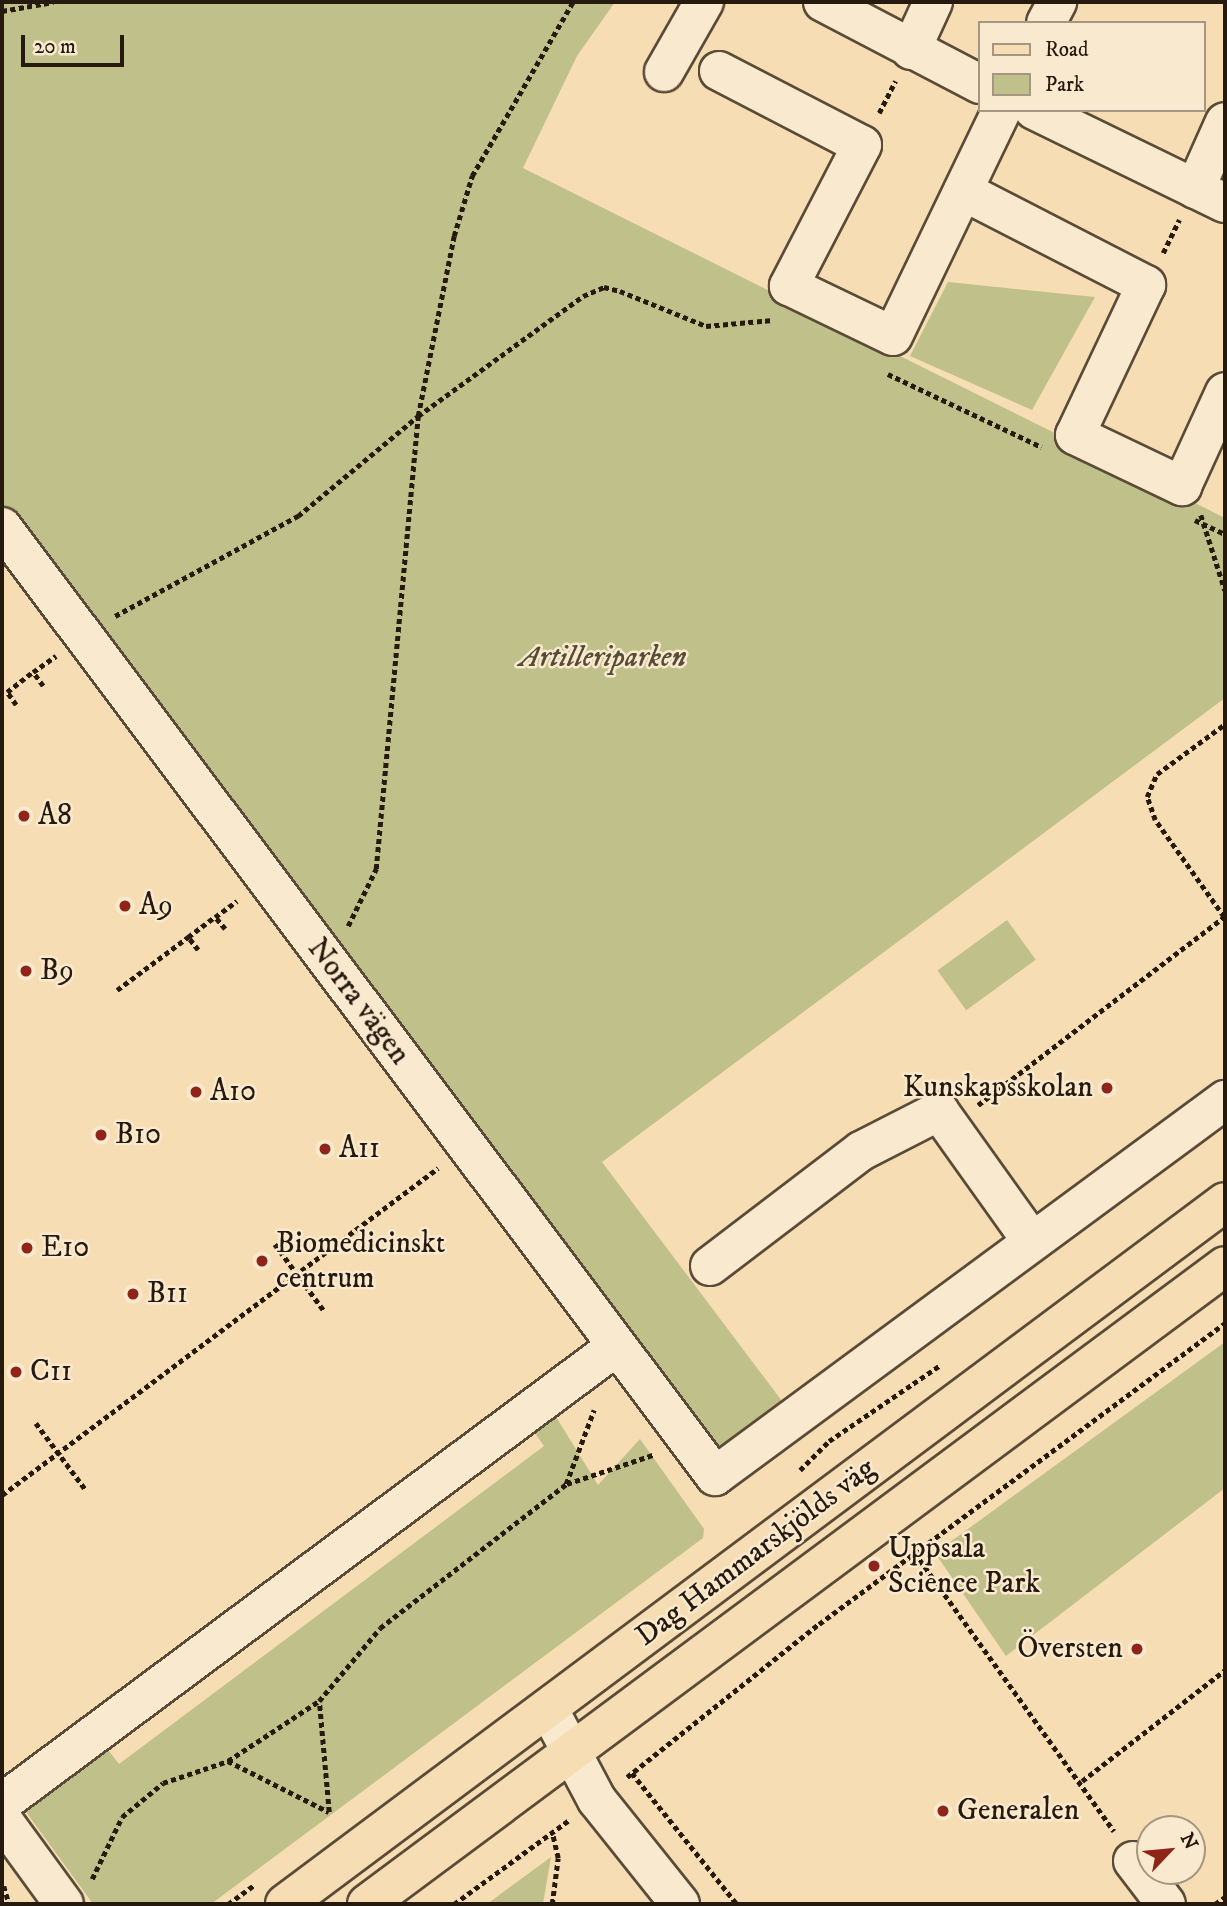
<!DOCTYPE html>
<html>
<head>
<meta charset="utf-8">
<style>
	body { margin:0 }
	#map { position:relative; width:1227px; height:1906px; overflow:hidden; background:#f6ddb3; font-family:"IM FELL DW Pica",serif }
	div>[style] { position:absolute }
	.green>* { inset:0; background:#c0c08a; transform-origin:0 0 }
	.path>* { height:4.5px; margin-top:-2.25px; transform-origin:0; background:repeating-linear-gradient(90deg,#261a0f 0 5px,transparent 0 8.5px) }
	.roads { filter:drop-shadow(2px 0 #5a4b38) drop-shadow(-2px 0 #5a4b38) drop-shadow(0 2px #5a4b38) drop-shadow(0 -2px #5a4b38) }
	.minor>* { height:38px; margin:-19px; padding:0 19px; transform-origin:19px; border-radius:19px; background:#f9e9ce }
	.major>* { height:38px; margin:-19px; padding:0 19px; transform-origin:19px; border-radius:19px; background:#f6ddb3 }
	.dots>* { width:19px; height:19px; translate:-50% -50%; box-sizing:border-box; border:4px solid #f9e9ce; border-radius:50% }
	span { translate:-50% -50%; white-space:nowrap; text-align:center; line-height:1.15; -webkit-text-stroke:5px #f9e9ce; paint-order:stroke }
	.park-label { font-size:30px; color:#544c34; font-style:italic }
	.poi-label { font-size:30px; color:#261a0f }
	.left { translate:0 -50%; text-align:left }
	.right { translate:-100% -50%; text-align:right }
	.street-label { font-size:30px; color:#261a0f }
	.frame { position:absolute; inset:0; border:4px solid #261a0f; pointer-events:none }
	.legend { position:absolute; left:978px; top:21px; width:228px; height:91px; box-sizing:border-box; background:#f9e9ce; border:2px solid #a59682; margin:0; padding:9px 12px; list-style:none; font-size:21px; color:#261a0f }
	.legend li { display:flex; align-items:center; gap:14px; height:35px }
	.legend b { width:35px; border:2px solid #a59682 }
	.north { position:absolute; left:1136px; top:1815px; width:70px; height:70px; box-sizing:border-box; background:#f9e9ce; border:2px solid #a59682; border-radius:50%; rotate:64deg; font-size:19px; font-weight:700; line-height:28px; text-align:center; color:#261a0f }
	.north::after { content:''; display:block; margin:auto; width:24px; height:32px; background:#8f2418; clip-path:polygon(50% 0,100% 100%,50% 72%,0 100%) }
	.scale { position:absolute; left:21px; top:35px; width:103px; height:32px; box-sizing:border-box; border:4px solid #261a0f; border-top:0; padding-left:9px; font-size:21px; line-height:24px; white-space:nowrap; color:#261a0f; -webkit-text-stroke:5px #f9e9ce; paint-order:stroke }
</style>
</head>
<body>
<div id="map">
	<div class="green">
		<i style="clip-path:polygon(2px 2px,615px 2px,577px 56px,523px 168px,1225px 518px,1225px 698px,602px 1162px,794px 1417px,715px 1476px,2px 527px)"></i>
		<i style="clip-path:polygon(948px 282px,1095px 297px,1032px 410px,910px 356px)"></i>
		<i style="left:1007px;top:920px;width:49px;height:86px;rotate:54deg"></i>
		<i style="clip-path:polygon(1225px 1342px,1225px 1488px,1006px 1656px,935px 1553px)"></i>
		<i style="clip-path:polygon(550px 1407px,598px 1485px,640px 1439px,704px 1529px,703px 1538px,211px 1904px,93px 1904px,21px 1805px,101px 1741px,119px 1764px,544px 1446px,530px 1426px)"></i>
		<i style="clip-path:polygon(551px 1857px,543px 1904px,487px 1904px)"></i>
	</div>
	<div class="path">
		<i style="left:2px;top:11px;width:52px;rotate:-10deg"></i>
		<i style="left:879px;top:113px;width:36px;rotate:-63deg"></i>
		<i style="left:1163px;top:253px;width:37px;rotate:-64deg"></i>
		<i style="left:888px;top:374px;width:170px;rotate:25.4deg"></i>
		<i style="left:1201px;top:515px;width:79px;rotate:72.3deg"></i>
		<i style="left:1195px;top:520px;width:33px;rotate:25deg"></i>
		<i style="left:115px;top:616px;width:209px;rotate:-28.7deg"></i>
		<i style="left:298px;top:516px;width:156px;rotate:-39.8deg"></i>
		<i style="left:418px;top:416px;width:204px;rotate:-36deg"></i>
		<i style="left:583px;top:296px;width:23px;rotate:-23deg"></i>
		<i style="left:604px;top:287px;width:16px;rotate:14deg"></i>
		<i style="left:620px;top:291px;width:93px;rotate:22.1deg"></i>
		<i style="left:706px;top:326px;width:67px;rotate:-5.1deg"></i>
		<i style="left:43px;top:686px;width:17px;rotate:-126deg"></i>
		<i style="left:33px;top:672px;width:28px;rotate:-35deg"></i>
		<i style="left:16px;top:705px;width:16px;rotate:-125deg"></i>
		<i style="left:7px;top:692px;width:33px;rotate:-38deg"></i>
		<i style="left:348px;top:926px;width:64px;rotate:-63.8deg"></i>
		<i style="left:376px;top:869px;width:455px;rotate:-84.7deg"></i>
		<i style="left:418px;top:416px;width:184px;rotate:-78.7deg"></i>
		<i style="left:454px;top:236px;width:63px;rotate:-73.3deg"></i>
		<i style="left:472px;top:176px;width:201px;rotate:-59.9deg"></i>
		<i style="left:225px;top:929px;width:16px;rotate:-130deg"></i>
		<i style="left:215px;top:917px;width:27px;rotate:-36deg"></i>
		<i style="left:198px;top:950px;width:16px;rotate:-128deg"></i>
		<i style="left:188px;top:937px;width:34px;rotate:-37deg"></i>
		<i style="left:117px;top:990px;width:89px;rotate:-36.7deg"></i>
		<i style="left:978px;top:1105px;width:310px;rotate:-37.4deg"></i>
		<i style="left:1224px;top:917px;width:119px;rotate:-125.4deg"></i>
		<i style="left:1155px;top:820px;width:24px;rotate:-109deg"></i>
		<i style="left:1147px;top:797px;width:25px;rotate:-67deg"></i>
		<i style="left:1157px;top:774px;width:84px;rotate:-36.3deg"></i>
		<i style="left:275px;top:1244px;width:84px;rotate:53.7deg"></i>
		<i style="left:36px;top:1423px;width:84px;rotate:53.3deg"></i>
		<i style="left:800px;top:1470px;width:41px;rotate:-45deg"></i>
		<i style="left:829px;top:1441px;width:133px;rotate:-34.3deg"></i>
		<i style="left:567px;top:1484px;width:93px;rotate:-18.8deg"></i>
		<i style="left:2px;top:1495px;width:545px;rotate:-36.87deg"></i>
		<i style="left:915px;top:1553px;width:342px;rotate:54.4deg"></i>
		<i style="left:228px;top:1761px;width:109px;rotate:-33.4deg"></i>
		<i style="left:632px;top:1773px;width:168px;rotate:51.3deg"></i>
		<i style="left:627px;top:1777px;width:246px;rotate:-38.6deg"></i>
		<i style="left:819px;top:1624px;width:505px;rotate:-36.55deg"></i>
		<i style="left:1082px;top:1781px;width:181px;rotate:-37.8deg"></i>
		<i style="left:92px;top:1879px;width:69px;rotate:-64.2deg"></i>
		<i style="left:122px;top:1817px;width:53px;rotate:-39.7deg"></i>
		<i style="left:163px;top:1783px;width:69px;rotate:-18.7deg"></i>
		<i style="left:228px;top:1761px;width:113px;rotate:26.8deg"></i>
		<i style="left:329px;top:1812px;width:111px;rotate:-95.1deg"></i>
		<i style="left:319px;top:1701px;width:95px;rotate:-50.1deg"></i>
		<i style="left:380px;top:1628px;width:235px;rotate:-37.7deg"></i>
		<i style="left:566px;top:1484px;width:79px;rotate:-69.3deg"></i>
		<i style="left:4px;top:1886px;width:19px;rotate:74deg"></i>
		<i style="left:228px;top:1904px;width:31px;rotate:-36deg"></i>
		<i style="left:454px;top:1904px;width:142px;rotate:-36.1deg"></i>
		<i style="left:552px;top:1904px;width:46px;rotate:-82.6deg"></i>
		<i style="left:558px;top:1858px;width:26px;rotate:-103deg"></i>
		<i style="left:1215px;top:1904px;width:12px;rotate:-35deg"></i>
	</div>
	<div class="roads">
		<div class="minor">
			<i style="left:823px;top:2px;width:177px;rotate:27.6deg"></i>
			<i style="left:1046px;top:23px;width:24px;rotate:-62deg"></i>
			<i style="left:911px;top:50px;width:53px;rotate:-65.4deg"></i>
			<i style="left:719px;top:71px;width:161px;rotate:27.4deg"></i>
			<i style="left:862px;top:145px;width:159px;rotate:117.4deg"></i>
			<i style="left:789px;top:286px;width:115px;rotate:25.7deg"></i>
			<i style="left:893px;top:336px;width:251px;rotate:-64.3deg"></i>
			<i style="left:664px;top:72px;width:81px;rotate:-60.3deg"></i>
			<i style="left:1034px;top:110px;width:212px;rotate:26deg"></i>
			<i style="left:1195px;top:189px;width:73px;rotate:-65.9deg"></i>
			<i style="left:963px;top:191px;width:206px;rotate:27.2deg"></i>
			<i style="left:1146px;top:285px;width:166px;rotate:115.3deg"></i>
			<i style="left:1075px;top:435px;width:119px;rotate:25.5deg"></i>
			<i style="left:1182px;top:486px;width:103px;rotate:-65.4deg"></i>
			<i style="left:2px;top:527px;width:1187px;rotate:53.08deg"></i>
			<i style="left:715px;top:1476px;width:634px;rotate:-36.4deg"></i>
			<i style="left:710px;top:1266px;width:190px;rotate:-37.3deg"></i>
			<i style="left:861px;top:1151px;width:88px;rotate:-27.1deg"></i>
			<i style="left:939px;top:1111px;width:158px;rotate:54.5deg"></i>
			<i style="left:548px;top:1708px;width:104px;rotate:62deg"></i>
			<i style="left:597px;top:1800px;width:133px;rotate:51.4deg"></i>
			<i style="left:2px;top:1803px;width:766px;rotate:-36.62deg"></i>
			<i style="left:2px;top:1819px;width:105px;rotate:53.9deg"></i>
			<i style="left:1133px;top:1861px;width:54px;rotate:52.5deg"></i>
		</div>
		<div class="major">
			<i style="left:285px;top:1904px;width:1173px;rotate:-36.75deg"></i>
			<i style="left:367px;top:1904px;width:1069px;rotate:-36.63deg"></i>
		</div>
	</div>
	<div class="dots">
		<i style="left:24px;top:816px;background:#8f2418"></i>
		<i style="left:125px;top:906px;background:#8f2418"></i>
		<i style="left:26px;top:971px;background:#8f2418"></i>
		<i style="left:1107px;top:1088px;background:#8f2418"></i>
		<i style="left:196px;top:1092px;background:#8f2418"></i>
		<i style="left:101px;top:1135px;background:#8f2418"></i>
		<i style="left:325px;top:1149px;background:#8f2418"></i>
		<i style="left:27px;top:1248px;background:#8f2418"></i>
		<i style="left:262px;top:1261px;background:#8f2418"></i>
		<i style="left:133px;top:1294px;background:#8f2418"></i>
		<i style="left:16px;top:1372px;background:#8f2418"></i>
		<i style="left:874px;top:1566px;background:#8f2418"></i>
		<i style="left:1137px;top:1649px;background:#8f2418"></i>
		<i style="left:943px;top:1811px;background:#8f2418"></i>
	</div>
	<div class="park-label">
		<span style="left:603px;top:658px">Artilleriparken</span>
	</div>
	<div class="poi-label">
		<span class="left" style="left:38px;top:816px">A8</span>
		<span class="left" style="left:139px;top:906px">A9</span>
		<span class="left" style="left:40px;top:971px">B9</span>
		<span class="right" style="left:1093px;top:1088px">Kunskapsskolan</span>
		<span class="left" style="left:210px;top:1092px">A10</span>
		<span class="left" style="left:115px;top:1135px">B10</span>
		<span class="left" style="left:339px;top:1149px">A11</span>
		<span class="left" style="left:276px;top:1261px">Biomedicinskt<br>centrum</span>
		<span class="left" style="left:41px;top:1248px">E10</span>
		<span class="left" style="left:147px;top:1294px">B11</span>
		<span class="left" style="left:30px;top:1372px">C11</span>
		<span class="left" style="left:888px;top:1566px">Uppsala<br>Science Park</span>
		<span class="right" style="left:1123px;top:1649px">Översten</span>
		<span class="left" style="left:957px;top:1811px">Generalen</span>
	</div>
	<div class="street-label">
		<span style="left:358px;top:1002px;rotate:53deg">Norra vägen</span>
		<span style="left:756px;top:1553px;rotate:-37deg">Dag Hammarskjölds väg</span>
	</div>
	<div class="frame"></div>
	<ul class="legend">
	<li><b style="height:9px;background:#f6ddb3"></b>Road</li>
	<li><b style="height:19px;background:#c0c08a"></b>Park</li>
	</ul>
	<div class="north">N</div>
	<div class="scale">20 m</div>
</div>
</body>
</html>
